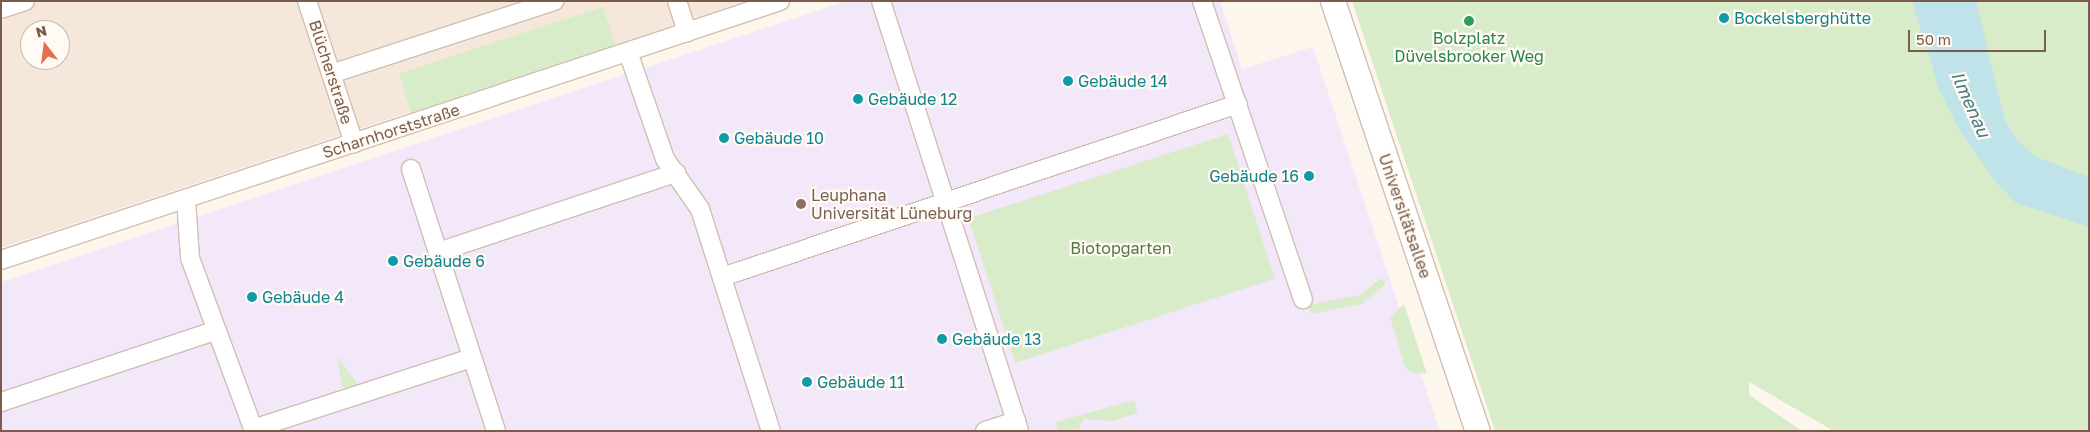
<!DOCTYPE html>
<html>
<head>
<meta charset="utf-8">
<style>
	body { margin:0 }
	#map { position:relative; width:2090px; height:432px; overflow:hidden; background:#fdf6ec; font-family:"Golos Text",sans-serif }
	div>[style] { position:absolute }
	.residential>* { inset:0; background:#f5e8da }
	.education>* { inset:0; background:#f3e8fa }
	.green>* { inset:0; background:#d8ecc9; transform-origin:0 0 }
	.water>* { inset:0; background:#bfe3e8 }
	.roads { filter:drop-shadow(1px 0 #d1beb0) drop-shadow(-1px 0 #d1beb0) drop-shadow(0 1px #d1beb0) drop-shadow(0 -1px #d1beb0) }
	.street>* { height:18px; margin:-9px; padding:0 9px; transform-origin:9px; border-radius:9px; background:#fff }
	.secondary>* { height:24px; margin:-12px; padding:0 12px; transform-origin:12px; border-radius:12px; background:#fff }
	.dots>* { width:14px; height:14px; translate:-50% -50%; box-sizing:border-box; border:2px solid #fffaf3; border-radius:50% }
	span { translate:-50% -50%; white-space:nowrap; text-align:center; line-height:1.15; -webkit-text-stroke:4.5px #fffaf3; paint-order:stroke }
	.culture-label { font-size:16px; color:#0d838f }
	.left { translate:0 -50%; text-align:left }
	.right { translate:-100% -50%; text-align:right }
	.leisure-label { font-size:16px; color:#27864d }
	.street-label { font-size:16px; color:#7a5c4d }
	.education-label { font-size:16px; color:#785e54 }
	.park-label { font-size:16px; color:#537a41 }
	.water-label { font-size:18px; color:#437c86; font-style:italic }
	.frame { position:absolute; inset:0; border:2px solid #7a5c4d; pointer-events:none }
	.north { position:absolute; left:20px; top:20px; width:50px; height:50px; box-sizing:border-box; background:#fffaf3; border:1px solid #cabbb1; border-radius:50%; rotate:345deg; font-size:14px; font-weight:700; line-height:20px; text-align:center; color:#7a5c4d }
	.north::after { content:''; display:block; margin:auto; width:18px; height:22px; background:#e76f51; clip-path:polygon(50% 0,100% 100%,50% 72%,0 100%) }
	.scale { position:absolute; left:1908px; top:30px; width:138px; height:22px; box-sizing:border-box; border:2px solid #7a5c4d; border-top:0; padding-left:6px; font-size:15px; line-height:18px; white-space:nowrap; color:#7a5c4d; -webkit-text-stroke:4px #fffaf3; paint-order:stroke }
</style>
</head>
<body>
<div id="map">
	<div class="residential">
		<i style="clip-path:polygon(evenodd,1px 1px,746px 1px,1px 248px,1px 1px,30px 30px,60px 30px,60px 60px,30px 60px,30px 30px)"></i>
	</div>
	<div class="education">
		<i style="clip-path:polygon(847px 1px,1220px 1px,1242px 69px,1313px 47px,1440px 431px,1px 431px,1px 282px)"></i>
	</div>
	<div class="green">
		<i style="clip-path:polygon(1352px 1px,2089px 1px,2089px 431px,1834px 431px,1749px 382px,1749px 395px,1802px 431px,1495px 431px)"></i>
		<i style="left:603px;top:7px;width:44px;height:215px;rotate:72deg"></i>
		<i style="left:1228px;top:134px;width:152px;height:273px;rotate:72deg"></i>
		<i style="clip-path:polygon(1381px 278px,1386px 284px,1362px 304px,1311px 314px,1308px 305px,1360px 295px)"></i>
		<i style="clip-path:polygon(1404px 304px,1427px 374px,1411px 373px,1405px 367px,1390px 317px)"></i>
		<i style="clip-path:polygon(337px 356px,357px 383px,356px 391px,342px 387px)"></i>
		<i style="clip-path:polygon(1134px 400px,1138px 413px,1112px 421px,1084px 419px,1079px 429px,1058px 431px,1056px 422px)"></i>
	</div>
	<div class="water">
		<i style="clip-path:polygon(1912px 1px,1976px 1px,2005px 121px,2017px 140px,2037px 157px,2089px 177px,2089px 227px,2016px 203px,1994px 180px,1958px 128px,1939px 89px)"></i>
	</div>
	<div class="roads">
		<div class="street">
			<i style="left:307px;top:1px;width:150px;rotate:71.7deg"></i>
			<i style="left:677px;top:1px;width:33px;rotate:72deg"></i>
			<i style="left:881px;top:1px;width:452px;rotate:72.2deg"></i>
			<i style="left:1202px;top:1px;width:315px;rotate:71.3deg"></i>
			<i style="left:1px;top:9px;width:25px;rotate:-18deg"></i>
			<i style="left:628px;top:52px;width:113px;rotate:70.9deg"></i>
			<i style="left:665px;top:159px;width:61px;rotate:55deg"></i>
			<i style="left:700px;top:209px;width:233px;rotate:72.3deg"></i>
			<i style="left:331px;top:74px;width:235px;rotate:-18.1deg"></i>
			<i style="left:411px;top:169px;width:275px;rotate:72deg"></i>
			<i style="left:186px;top:199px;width:59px;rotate:86.1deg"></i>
			<i style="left:190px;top:258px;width:184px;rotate:69.7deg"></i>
			<i style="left:438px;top:252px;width:251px;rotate:-18.4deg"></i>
			<i style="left:1px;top:260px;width:821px;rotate:-18.39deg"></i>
			<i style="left:722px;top:277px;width:544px;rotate:-18.53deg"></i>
			<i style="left:1px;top:402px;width:225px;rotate:-18.4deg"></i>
			<i style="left:253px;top:429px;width:230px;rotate:-18deg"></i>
			<i style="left:985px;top:431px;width:33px;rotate:-18deg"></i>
		</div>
		<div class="secondary">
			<i style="left:1333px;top:1px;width:454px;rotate:71.4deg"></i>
		</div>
	</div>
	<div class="dots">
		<i style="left:1724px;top:18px;background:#0f9aa8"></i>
		<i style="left:1469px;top:21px;background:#2e9e5b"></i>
		<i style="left:1068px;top:81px;background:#0f9aa8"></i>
		<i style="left:858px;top:99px;background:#0f9aa8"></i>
		<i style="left:724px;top:138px;background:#0f9aa8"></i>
		<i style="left:1309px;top:176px;background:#0f9aa8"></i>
		<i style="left:801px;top:204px;background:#8d6e63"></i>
		<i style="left:393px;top:261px;background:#0f9aa8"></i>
		<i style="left:252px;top:297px;background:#0f9aa8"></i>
		<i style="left:942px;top:339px;background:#0f9aa8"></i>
		<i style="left:807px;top:382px;background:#0f9aa8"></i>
	</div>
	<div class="culture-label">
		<span class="left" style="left:1734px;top:18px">Bockelsberghütte</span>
		<span class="left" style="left:1078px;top:81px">Gebäude 14</span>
		<span class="left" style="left:868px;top:99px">Gebäude 12</span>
		<span class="left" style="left:734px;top:138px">Gebäude 10</span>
		<span class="right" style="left:1299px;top:176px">Gebäude 16</span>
		<span class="left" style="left:403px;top:261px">Gebäude 6</span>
		<span class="left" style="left:262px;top:297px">Gebäude 4</span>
		<span class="left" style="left:952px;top:339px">Gebäude 13</span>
		<span class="left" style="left:817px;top:382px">Gebäude 11</span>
	</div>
	<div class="leisure-label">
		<span style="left:1469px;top:47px">Bolzplatz<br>Düvelsbrooker Weg</span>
	</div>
	<div class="street-label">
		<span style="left:331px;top:72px;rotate:72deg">Blücherstraße</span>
		<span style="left:391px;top:131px;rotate:-18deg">Scharnhorststraße</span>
		<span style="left:1405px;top:216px;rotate:71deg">Universitätsallee</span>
	</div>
	<div class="education-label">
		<span class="left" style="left:811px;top:204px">Leuphana<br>Universität Lüneburg</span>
	</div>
	<div class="park-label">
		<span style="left:1121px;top:248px">Biotopgarten</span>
	</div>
	<div class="water-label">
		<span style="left:1971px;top:104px;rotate:66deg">Ilmenau</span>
	</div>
	<div class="frame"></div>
	<div class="north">N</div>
	<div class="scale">50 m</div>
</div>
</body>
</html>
